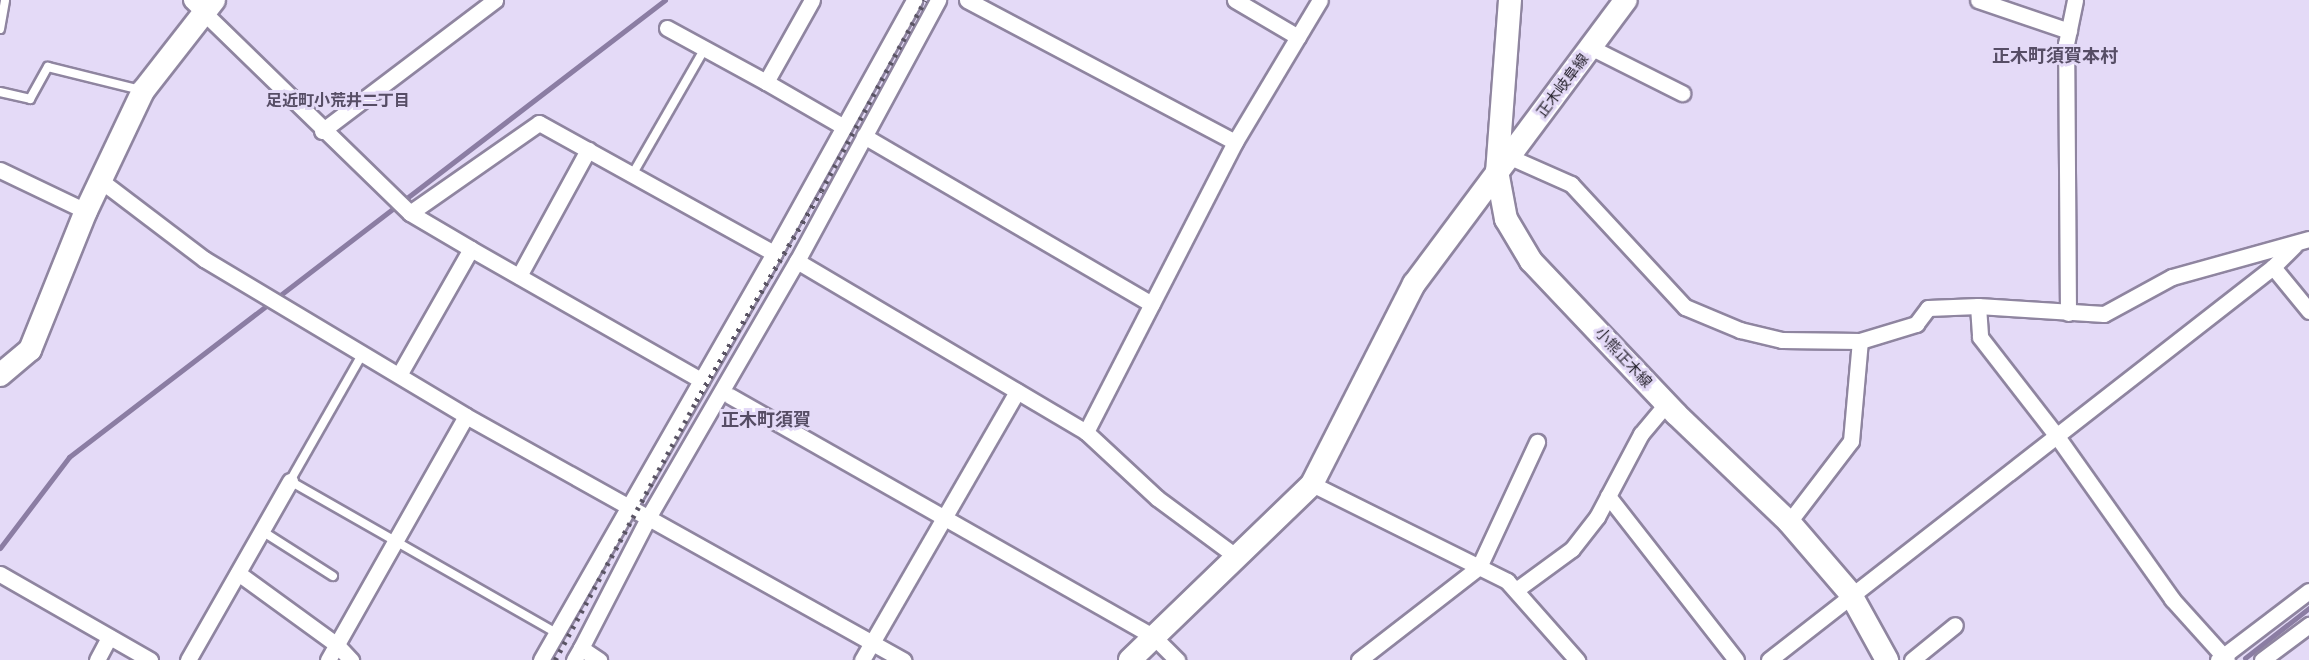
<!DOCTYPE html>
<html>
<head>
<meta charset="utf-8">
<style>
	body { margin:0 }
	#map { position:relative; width:2309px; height:660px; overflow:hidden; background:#e4daf7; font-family:"Nunito Sans","Noto Sans JP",sans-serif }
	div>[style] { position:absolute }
	.stream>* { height:5px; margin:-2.5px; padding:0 2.5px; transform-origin:2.5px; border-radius:2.5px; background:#8b7da3 }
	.roads { filter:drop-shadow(2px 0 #8f85a0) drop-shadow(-2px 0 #8f85a0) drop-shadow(0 2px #8f85a0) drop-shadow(0 -2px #8f85a0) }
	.lane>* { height:8px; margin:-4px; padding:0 4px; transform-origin:4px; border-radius:4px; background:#fff }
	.street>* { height:15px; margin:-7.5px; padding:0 7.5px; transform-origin:7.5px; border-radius:7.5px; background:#fff }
	.secondary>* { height:22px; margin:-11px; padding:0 11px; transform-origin:11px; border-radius:11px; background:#fff }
	.rail>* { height:4.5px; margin-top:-2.25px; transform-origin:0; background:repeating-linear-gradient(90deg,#5a5464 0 3px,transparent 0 9px) }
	span { translate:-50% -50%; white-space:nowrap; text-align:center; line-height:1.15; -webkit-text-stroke:6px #e4daf7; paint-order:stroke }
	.street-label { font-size:15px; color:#292530 }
	.neighbourhood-label { font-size:16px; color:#564d65; font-weight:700 }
	.quarter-label { font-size:18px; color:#564d65; font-weight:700 }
</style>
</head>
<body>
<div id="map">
	<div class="stream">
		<i style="left:0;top:548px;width:114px;rotate:-52.8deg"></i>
		<i style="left:69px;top:457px;width:751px;rotate:-37.48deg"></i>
		<i style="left:2245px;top:658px;width:81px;rotate:-38deg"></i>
	</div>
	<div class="roads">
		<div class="lane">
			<i style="left:0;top:29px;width:29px;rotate:-80deg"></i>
			<i style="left:0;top:92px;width:31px;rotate:13deg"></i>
			<i style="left:30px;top:99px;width:37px;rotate:-61deg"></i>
			<i style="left:48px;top:67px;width:96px;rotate:13.9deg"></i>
			<i style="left:632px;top:175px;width:146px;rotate:-60.1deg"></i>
			<i style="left:363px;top:353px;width:147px;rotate:119.7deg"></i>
			<i style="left:290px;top:481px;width:306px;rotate:29.7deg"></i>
			<i style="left:262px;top:531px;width:84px;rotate:32.4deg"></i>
		</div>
		<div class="street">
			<i style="left:191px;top:0;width:305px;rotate:44.2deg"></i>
			<i style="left:410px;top:213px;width:71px;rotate:30.5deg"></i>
			<i style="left:812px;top:0;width:94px;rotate:119.3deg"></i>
			<i style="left:766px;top:82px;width:90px;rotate:30deg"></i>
			<i style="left:967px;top:0;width:303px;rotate:27.9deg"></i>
			<i style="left:1235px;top:0;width:73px;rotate:30.4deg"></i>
			<i style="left:1978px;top:0;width:96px;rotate:18.8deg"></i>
			<i style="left:667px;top:28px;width:113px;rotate:28.6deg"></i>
			<i style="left:1592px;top:48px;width:101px;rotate:26.6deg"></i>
			<i style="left:322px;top:131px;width:217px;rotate:-37.1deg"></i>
			<i style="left:864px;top:136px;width:333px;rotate:30.3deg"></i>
			<i style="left:1510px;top:157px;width:67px;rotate:23.9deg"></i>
			<i style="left:1571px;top:184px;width:168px;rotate:47.2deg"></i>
			<i style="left:1685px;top:307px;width:60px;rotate:22.7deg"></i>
			<i style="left:1740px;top:330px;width:43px;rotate:13.4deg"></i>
			<i style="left:1782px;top:340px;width:78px;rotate:0.7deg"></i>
			<i style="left:1860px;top:341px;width:59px;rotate:-16.9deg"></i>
			<i style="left:1916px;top:324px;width:20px;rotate:-53deg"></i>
			<i style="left:1928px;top:308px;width:50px;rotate:-2.3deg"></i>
			<i style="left:1978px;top:306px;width:126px;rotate:3.6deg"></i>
			<i style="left:2104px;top:314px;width:77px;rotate:-28.6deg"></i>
			<i style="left:2172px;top:277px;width:142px;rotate:-15.5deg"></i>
			<i style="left:0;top:170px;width:95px;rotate:25.5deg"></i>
			<i style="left:100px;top:180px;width:131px;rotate:37.2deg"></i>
			<i style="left:204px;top:259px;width:305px;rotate:30.9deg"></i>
			<i style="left:466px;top:416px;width:501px;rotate:29.18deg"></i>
			<i style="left:410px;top:213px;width:157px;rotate:-34.9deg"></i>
			<i style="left:539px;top:123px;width:269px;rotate:29deg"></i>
			<i style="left:774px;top:253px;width:289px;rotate:-61deg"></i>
			<i style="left:797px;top:261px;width:297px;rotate:-61.6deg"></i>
			<i style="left:2273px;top:267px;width:57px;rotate:50.7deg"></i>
			<i style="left:519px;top:276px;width:144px;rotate:-61.3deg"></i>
			<i style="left:1978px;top:306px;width:31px;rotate:86deg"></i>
			<i style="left:1980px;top:337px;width:124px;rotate:52.2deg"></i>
			<i style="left:2056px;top:435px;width:201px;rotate:54.7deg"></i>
			<i style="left:2172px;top:599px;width:82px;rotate:48deg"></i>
			<i style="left:2068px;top:313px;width:269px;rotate:-90.4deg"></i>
			<i style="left:2066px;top:44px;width:45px;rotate:-78.4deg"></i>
			<i style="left:399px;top:375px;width:145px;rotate:-60.3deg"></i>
			<i style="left:471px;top:249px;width:265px;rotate:29.7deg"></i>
			<i style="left:730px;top:396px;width:488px;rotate:29.6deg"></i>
			<i style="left:1154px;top:637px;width:33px;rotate:45deg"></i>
			<i style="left:1086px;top:432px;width:326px;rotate:-62.8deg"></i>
			<i style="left:1235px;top:142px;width:165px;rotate:-59.1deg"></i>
			<i style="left:1312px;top:484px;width:218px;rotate:26.4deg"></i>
			<i style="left:1507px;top:581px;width:106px;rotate:48.5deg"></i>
			<i style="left:1608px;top:496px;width:208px;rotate:52deg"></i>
			<i style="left:1789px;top:522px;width:102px;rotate:-52.6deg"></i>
			<i style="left:1851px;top:441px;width:100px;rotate:-84.9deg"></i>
			<i style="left:238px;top:573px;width:122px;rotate:36deg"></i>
			<i style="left:337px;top:645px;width:21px;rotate:47deg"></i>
			<i style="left:0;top:574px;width:173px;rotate:29.8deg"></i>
			<i style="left:1516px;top:590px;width:69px;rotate:-36.2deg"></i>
			<i style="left:1572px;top:549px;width:41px;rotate:-52deg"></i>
			<i style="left:1597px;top:517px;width:94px;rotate:-62.1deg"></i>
			<i style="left:1641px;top:434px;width:39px;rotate:-50deg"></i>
			<i style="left:581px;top:648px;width:148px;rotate:-62.7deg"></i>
			<i style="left:649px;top:516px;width:295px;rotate:-59.9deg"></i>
			<i style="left:797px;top:261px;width:336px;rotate:30.6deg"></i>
			<i style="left:1086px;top:432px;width:97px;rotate:42.9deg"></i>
			<i style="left:1157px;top:498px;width:101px;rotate:36.5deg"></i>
			<i style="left:97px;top:660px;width:26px;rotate:-62deg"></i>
			<i style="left:188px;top:660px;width:206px;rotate:-60.3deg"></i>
			<i style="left:328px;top:660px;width:280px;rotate:-60.5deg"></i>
			<i style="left:541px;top:660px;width:469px;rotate:-60.2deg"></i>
			<i style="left:574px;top:660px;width:14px;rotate:-60deg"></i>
			<i style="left:581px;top:648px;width:22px;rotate:34deg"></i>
			<i style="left:862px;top:660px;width:310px;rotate:-60deg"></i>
			<i style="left:1359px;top:660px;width:152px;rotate:-37.8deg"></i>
			<i style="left:1479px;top:567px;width:138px;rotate:-65.1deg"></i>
			<i style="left:1769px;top:660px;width:639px;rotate:-37.95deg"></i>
			<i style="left:2273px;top:267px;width:30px;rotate:-45deg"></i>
			<i style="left:1912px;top:660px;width:55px;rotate:-39.1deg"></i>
			<i style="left:2218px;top:660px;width:114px;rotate:-37.2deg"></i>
			<i style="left:2262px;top:660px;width:59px;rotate:-36.7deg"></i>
		</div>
		<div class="secondary">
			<i style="left:1510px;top:0;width:171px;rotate:94.3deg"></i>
			<i style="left:1497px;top:171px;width:49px;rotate:79.4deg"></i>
			<i style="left:1506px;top:219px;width:49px;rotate:59.2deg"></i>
			<i style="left:1531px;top:261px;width:211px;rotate:46.5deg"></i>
			<i style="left:1676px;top:414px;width:156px;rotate:43.7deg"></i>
			<i style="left:1789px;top:522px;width:94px;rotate:49.3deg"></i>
			<i style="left:1850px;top:593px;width:77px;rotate:61.1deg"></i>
			<i style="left:0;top:375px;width:39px;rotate:-40deg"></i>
			<i style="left:30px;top:350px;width:150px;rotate:-68.1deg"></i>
			<i style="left:86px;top:211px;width:133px;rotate:-64.6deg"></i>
			<i style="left:143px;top:91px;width:115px;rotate:-52deg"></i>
			<i style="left:1130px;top:660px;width:253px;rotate:-44deg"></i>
			<i style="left:1312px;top:484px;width:225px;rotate:-63deg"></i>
			<i style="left:1414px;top:284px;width:354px;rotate:-53.3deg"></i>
		</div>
	</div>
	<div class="rail">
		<i style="left:555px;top:660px;width:295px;rotate:-61.4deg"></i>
		<i style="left:696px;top:401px;width:244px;rotate:-59.2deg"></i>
		<i style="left:821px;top:191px;width:217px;rotate:-61.4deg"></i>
	</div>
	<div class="street-label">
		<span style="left:1563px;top:86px;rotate:-53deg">正木岐阜線</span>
		<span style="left:1623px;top:358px;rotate:47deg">小熊正木線</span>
	</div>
	<div class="neighbourhood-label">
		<span style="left:338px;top:101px">足近町小荒井二丁目</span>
	</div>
	<div class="quarter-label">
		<span style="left:2055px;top:56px">正木町須賀本村</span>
		<span style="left:766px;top:420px">正木町須賀</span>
	</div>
</div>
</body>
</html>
